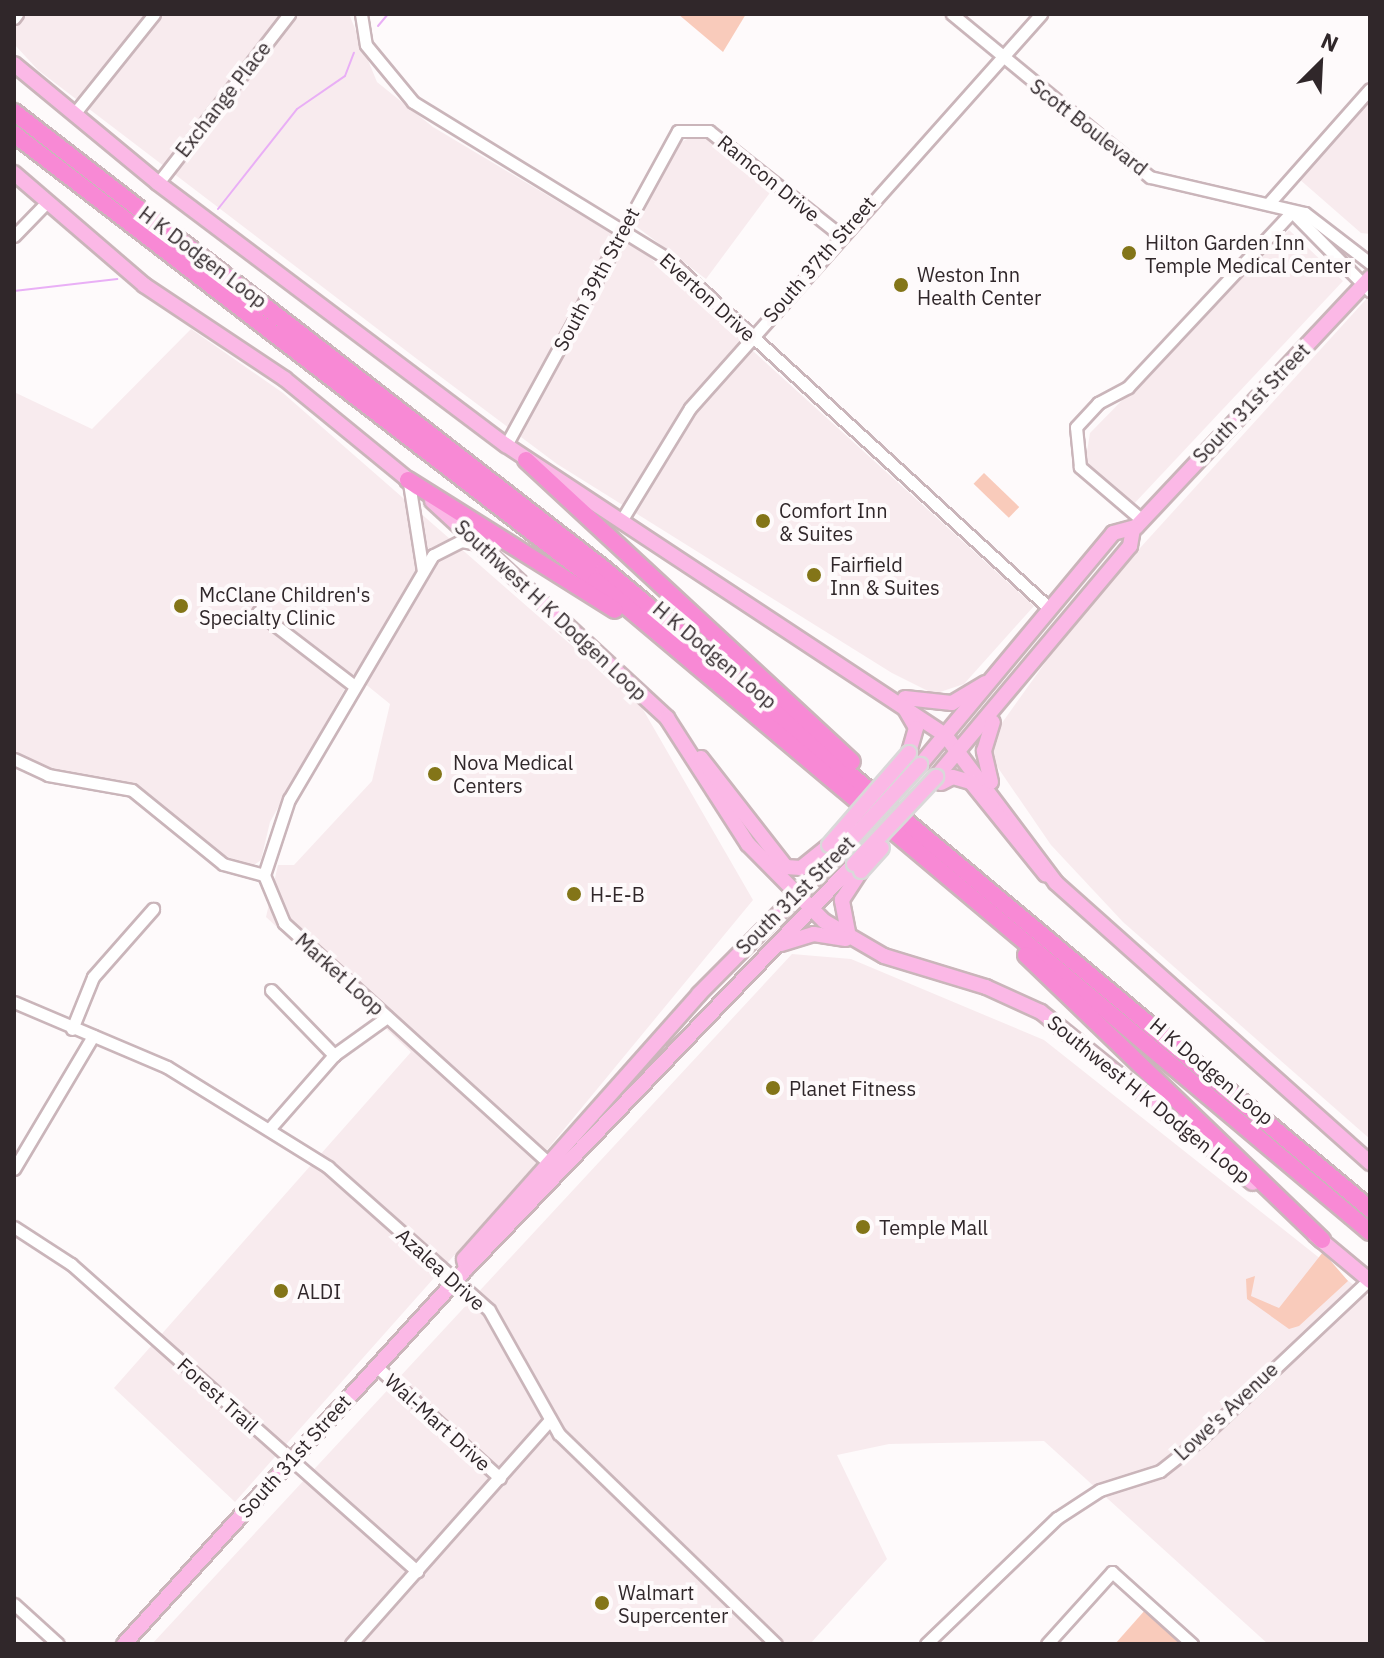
<!DOCTYPE html>
<html>
<head>
<meta charset="utf-8">
<style>
	body { margin:0 }
	#map { position:relative; width:1384px; height:1658px; overflow:hidden; background:#fefafb; font-family:"IBM Plex Sans",sans-serif }
	div>[style] { position:absolute }
	.built>* { inset:0; background:#f8ebee }
	.green>* { inset:0; background:#f9cbbb; transform-origin:0 0 }
	.stream>* { height:2px; margin:-1px; padding:0 1px; transform-origin:1px; border-radius:1px; background:#e9aff6 }
	.roads { filter:drop-shadow(2px 0 #cab5ba) drop-shadow(-2px 0 #cab5ba) drop-shadow(0 2px #cab5ba) drop-shadow(0 -2px #cab5ba) }
	.minor>* { height:11px; margin:-5.5px; padding:0 5.5px; transform-origin:5.5px; border-radius:5.5px; background:#fff }
	.major>* { height:14px; margin:-7px; padding:0 7px; transform-origin:7px; border-radius:7px; background:#fbb8e6 }
	.highway>* { height:16px; margin:-8px; padding:0 8px; transform-origin:8px; border-radius:8px; background:#f889d5 }
	.bridges { filter:drop-shadow(2px 0 #dad8d9) drop-shadow(-2px 0 #dad8d9) drop-shadow(0 2px #dad8d9) drop-shadow(0 -2px #dad8d9) }
	.major-bridge>* { height:14px; margin:-7px; padding:0 7px; transform-origin:7px; border-radius:7px; background:#fbb8e6 }
	.dots>* { width:22px; height:22px; translate:-50% -50%; box-sizing:border-box; border:4px solid #fefafb; border-radius:50% }
	span { translate:-50% -50%; white-space:nowrap; text-align:center; line-height:1.15; -webkit-text-stroke:8px #fefafb; paint-order:stroke }
	.street-label { font-size:20px; color:#30272a }
	.poi-label { font-size:20px; color:#30272a }
	.left { translate:0 -50%; text-align:left }
	.frame { position:absolute; inset:0; border:16px solid #30272a; pointer-events:none }
	.north { position:absolute; left:1280px; top:24px; width:80px; height:80px; -webkit-text-stroke:6px #fefafb; paint-order:stroke; rotate:24deg; font-size:22px; font-weight:700; line-height:32px; text-align:center; color:#30272a }
	.north::after { content:''; display:block; margin:auto; width:28px; height:36px; background:#30272a; clip-path:polygon(50% 0,100% 100%,50% 72%,0 100%) }
</style>
</head>
<body>
<div id="map">
	<div class="built">
		<i style="clip-path:polygon(14px 14px,349px 14px,377px 82px,433px 127px,646px 254px,1034px 606px,964px 684px,934px 694px,892px 673px,557px 464px,417px 359px,38px 70px,14px 44px)"></i>
		<i style="clip-path:polygon(1370px 101px,1370px 234px,1361px 233px,1298px 178px)"></i>
		<i style="clip-path:polygon(701px 133px,772px 190px,706px 279px,633px 224px,676px 144px)"></i>
		<i style="clip-path:polygon(1289px 230px,1343px 281px,1131px 507px,1085px 464px,1090px 433px)"></i>
		<i style="clip-path:polygon(1370px 295px,1370px 1139px,1123px 922px,1051px 845px,994px 762px,994px 734px,1080px 614px)"></i>
		<i style="clip-path:polygon(191px 329px,283px 393px,641px 706px,753px 900px,537px 1162px,235px 1502px,114px 1388px,411px 1052px,266px 917px,278px 865px,294px 865px,372px 781px,390px 704px,353px 674px,270px 822px,261px 860px,250px 868px,212px 849px,136px 786px,60px 772px,14px 753px,14px 392px,92px 429px)"></i>
		<i style="clip-path:polygon(792px 954px,851px 959px,1044px 1040px,1370px 1298px,1370px 1644px,1268px 1644px,1044px 1441px,889px 1444px,837px 1455px,887px 1559px,810px 1644px,152px 1644px)"></i>
	</div>
	<div class="green">
		<i style="clip-path:polygon(678px 14px,746px 14px,723px 52px)"></i>
		<i style="left:984px;top:473px;width:49px;height:15px;rotate:44deg"></i>
		<i style="clip-path:polygon(1323px 1252px,1348px 1281px,1299px 1326px,1289px 1329px,1247px 1299px,1246px 1279px,1255px 1276px,1251px 1296px,1279px 1308px)"></i>
		<i style="clip-path:polygon(1146px 1609px,1182px 1640px,1179px 1644px,1115px 1644px)"></i>
	</div>
	<div class="stream">
		<i style="left:378px;top:26px;width:16px;rotate:-50deg"></i>
		<i style="left:218px;top:209px;width:127px;rotate:-51.7deg"></i>
		<i style="left:297px;top:109px;width:58px;rotate:-34.5deg"></i>
		<i style="left:345px;top:76px;width:25px;rotate:-69deg"></i>
		<i style="left:14px;top:291px;width:104px;rotate:-6.6deg"></i>
	</div>
	<div class="roads">
		<div class="minor">
			<i style="left:361px;top:14px;width:31px;rotate:81deg"></i>
			<i style="left:366px;top:45px;width:74px;rotate:50.5deg"></i>
			<i style="left:413px;top:102px;width:298px;rotate:31.6deg"></i>
			<i style="left:667px;top:258px;width:518px;rotate:42.5deg"></i>
			<i style="left:952px;top:14px;width:256px;rotate:39.5deg"></i>
			<i style="left:1150px;top:177px;width:159px;rotate:13.1deg"></i>
			<i style="left:1305px;top:213px;width:82px;rotate:37.6deg"></i>
			<i style="left:14px;top:18px;width:5px;rotate:-53deg"></i>
			<i style="left:74px;top:114px;width:128px;rotate:-51.3deg"></i>
			<i style="left:158px;top:183px;width:214px;rotate:-52.2deg"></i>
			<i style="left:1269px;top:203px;width:152px;rotate:-48.5deg"></i>
			<i style="left:1292px;top:212px;width:111px;rotate:45.4deg"></i>
			<i style="left:14px;top:236px;width:47px;rotate:-45.9deg"></i>
			<i style="left:506px;top:445px;width:358px;rotate:-61.3deg"></i>
			<i style="left:678px;top:131px;width:31px"></i>
			<i style="left:709px;top:131px;width:166px;rotate:38.4deg"></i>
			<i style="left:409px;top:483px;width:89px;rotate:81deg"></i>
			<i style="left:1142px;top:520px;width:82px;rotate:-139.5deg"></i>
			<i style="left:1080px;top:467px;width:40px;rotate:-95.7deg"></i>
			<i style="left:1076px;top:427px;width:33px;rotate:-47deg"></i>
			<i style="left:1098px;top:403px;width:34px;rotate:-28deg"></i>
			<i style="left:1128px;top:387px;width:240px;rotate:-46.9deg"></i>
			<i style="left:621px;top:521px;width:132px;rotate:-58.6deg"></i>
			<i style="left:690px;top:408px;width:528px;rotate:-48.3deg"></i>
			<i style="left:478px;top:544px;width:17px;rotate:-170deg"></i>
			<i style="left:461px;top:541px;width:31px;rotate:153deg"></i>
			<i style="left:433px;top:555px;width:283px;rotate:120.5deg"></i>
			<i style="left:289px;top:799px;width:80px;rotate:108.2deg"></i>
			<i style="left:264px;top:875px;width:52px;rotate:67.4deg"></i>
			<i style="left:284px;top:923px;width:358px;rotate:42.2deg"></i>
			<i style="left:258px;top:612px;width:118px;rotate:37.5deg"></i>
			<i style="left:14px;top:759px;width:38px;rotate:25deg"></i>
			<i style="left:48px;top:775px;width:85px;rotate:10.1deg"></i>
			<i style="left:132px;top:790px;width:117px;rotate:39.1deg"></i>
			<i style="left:223px;top:864px;width:42px;rotate:15deg"></i>
			<i style="left:271px;top:990px;width:91px;rotate:45.9deg"></i>
			<i style="left:14px;top:1002px;width:166px;rotate:23deg"></i>
			<i style="left:167px;top:1067px;width:190px;rotate:31.8deg"></i>
			<i style="left:328px;top:1167px;width:215px;rotate:41.6deg"></i>
			<i style="left:489px;top:1310px;width:142px;rotate:60.6deg"></i>
			<i style="left:559px;top:1434px;width:302px;rotate:44.1deg"></i>
			<i style="left:72px;top:1029px;width:56px;rotate:-68deg"></i>
			<i style="left:93px;top:977px;width:91px;rotate:-48.6deg"></i>
			<i style="left:271px;top:1127px;width:96px;rotate:-48.8deg"></i>
			<i style="left:334px;top:1055px;width:65px;rotate:-35.6deg"></i>
			<i style="left:14px;top:1169px;width:155px;rotate:-59.3deg"></i>
			<i style="left:14px;top:1227px;width:68px;rotate:33deg"></i>
			<i style="left:71px;top:1264px;width:463px;rotate:41.6deg"></i>
			<i style="left:376px;top:1366px;width:167px;rotate:42.1deg"></i>
			<i style="left:14px;top:1604px;width:59px;rotate:42.3deg"></i>
			<i style="left:351px;top:1644px;width:300px;rotate:-48.4deg"></i>
			<i style="left:926px;top:1644px;width:182px;rotate:-43.9deg"></i>
			<i style="left:1057px;top:1518px;width:51px;rotate:-33.1deg"></i>
			<i style="left:1100px;top:1490px;width:63px;rotate:-17.6deg"></i>
			<i style="left:1160px;top:1471px;width:48px;rotate:-38.3deg"></i>
			<i style="left:1198px;top:1441px;width:235px;rotate:-43.3deg"></i>
			<i style="left:1047px;top:1644px;width:97px;rotate:-47.9deg"></i>
			<i style="left:1112px;top:1572px;width:108px;rotate:42deg"></i>
		</div>
		<div class="major">
			<i style="left:14px;top:64px;width:187px;rotate:39.6deg"></i>
			<i style="left:158px;top:183px;width:436px;rotate:37deg"></i>
			<i style="left:506px;top:445px;width:526px;rotate:33.45deg"></i>
			<i style="left:945px;top:735px;width:185px;rotate:53.1deg"></i>
			<i style="left:1056px;top:883px;width:421px;rotate:41.7deg"></i>
			<i style="left:14px;top:173px;width:172px;rotate:40.7deg"></i>
			<i style="left:144px;top:285px;width:169px;rotate:33.7deg"></i>
			<i style="left:285px;top:379px;width:171px;rotate:39.3deg"></i>
			<i style="left:432px;top:501px;width:320px;rotate:42.7deg"></i>
			<i style="left:667px;top:718px;width:150px;rotate:57.3deg"></i>
			<i style="left:748px;top:844px;width:108px;rotate:45.4deg"></i>
			<i style="left:824px;top:921px;width:69px;rotate:30.3deg"></i>
			<i style="left:884px;top:956px;width:107px;rotate:16.9deg"></i>
			<i style="left:986px;top:987px;width:60px;rotate:24.4deg"></i>
			<i style="left:1041px;top:1012px;width:272px;rotate:38.9deg"></i>
			<i style="left:905px;top:698px;width:47px;rotate:6.1deg"></i>
			<i style="left:952px;top:703px;width:39px;rotate:-31deg"></i>
			<i style="left:904px;top:707px;width:24px;rotate:60deg"></i>
			<i style="left:916px;top:728px;width:26px;rotate:106deg"></i>
			<i style="left:701px;top:758px;width:138px;rotate:52.1deg"></i>
			<i style="left:786px;top:867px;width:15px;rotate:4deg"></i>
			<i style="left:801px;top:868px;width:36px;rotate:-39deg"></i>
			<i style="left:920px;top:765px;width:302px;rotate:-50.2deg"></i>
			<i style="left:1113px;top:533px;width:24px;rotate:-15deg"></i>
			<i style="left:1136px;top:527px;width:342px;rotate:-46.8deg"></i>
			<i style="left:936px;top:777px;width:302px;rotate:-50deg"></i>
			<i style="left:1130px;top:546px;width:17px;rotate:-80deg"></i>
			<i style="left:991px;top:782px;width:32px;rotate:-103deg"></i>
			<i style="left:984px;top:751px;width:30px;rotate:-73deg"></i>
			<i style="left:941px;top:783px;width:13px;rotate:-27deg"></i>
			<i style="left:953px;top:777px;width:19px;rotate:16deg"></i>
			<i style="left:971px;top:782px;width:119px;rotate:51.1deg"></i>
			<i style="left:849px;top:937px;width:38px;rotate:-101deg"></i>
			<i style="left:842px;top:900px;width:35px;rotate:-57deg"></i>
			<i style="left:781px;top:944px;width:34px;rotate:-17deg"></i>
			<i style="left:814px;top:934px;width:32px;rotate:9deg"></i>
			<i style="left:1315px;top:1235px;width:72px;rotate:39.9deg"></i>
			<i style="left:466px;top:1269px;width:10px;rotate:-101deg"></i>
			<i style="left:464px;top:1259px;width:354px;rotate:-48.4deg"></i>
			<i style="left:699px;top:994px;width:199px;rotate:-45.2deg"></i>
			<i style="left:124px;top:1644px;width:508px;rotate:-47.64deg"></i>
			<i style="left:466px;top:1269px;width:561px;rotate:-46.23deg"></i>
		</div>
		<div class="highway">
			<i style="left:14px;top:112px;width:746px;rotate:37.76deg"></i>
			<i style="left:604px;top:569px;width:998px;rotate:39.88deg"></i>
			<i style="left:14px;top:134px;width:734px;rotate:37.53deg"></i>
			<i style="left:596px;top:581px;width:1011px;rotate:40.07deg"></i>
			<i style="left:526px;top:460px;width:444px;rotate:42.8deg"></i>
			<i style="left:408px;top:480px;width:244px;rotate:32.1deg"></i>
			<i style="left:1026px;top:955px;width:411px;rotate:43.9deg"></i>
		</div>
	</div>
	<div class="bridges">
		<div class="major-bridge">
			<i style="left:829px;top:845px;width:122px;rotate:-49deg"></i>
			<i style="left:839px;top:853px;width:120px;rotate:-47.4deg"></i>
			<i style="left:854px;top:864px;width:120px;rotate:-46.7deg"></i>
			<i style="left:861px;top:871px;width:31px;rotate:-48deg"></i>
		</div>
	</div>
	<div class="dots">
		<i style="left:1129px;top:253px;background:#837518"></i>
		<i style="left:901px;top:285px;background:#837518"></i>
		<i style="left:763px;top:521px;background:#837518"></i>
		<i style="left:814px;top:575px;background:#837518"></i>
		<i style="left:181px;top:606px;background:#837518"></i>
		<i style="left:435px;top:774px;background:#837518"></i>
		<i style="left:574px;top:894px;background:#837518"></i>
		<i style="left:773px;top:1088px;background:#837518"></i>
		<i style="left:863px;top:1227px;background:#837518"></i>
		<i style="left:281px;top:1291px;background:#837518"></i>
		<i style="left:602px;top:1603px;background:#837518"></i>
	</div>
	<div class="street-label">
		<span style="left:223px;top:99px;rotate:-52deg">Exchange Place</span>
		<span style="left:1089px;top:127px;rotate:38deg">Scott Boulevard</span>
		<span style="left:769px;top:178px;rotate:39deg">Ramcon Drive</span>
		<span style="left:203px;top:257px;rotate:37deg">H K Dodgen Loop</span>
		<span style="left:819px;top:259px;rotate:-49deg">South 37th Street</span>
		<span style="left:596px;top:279px;rotate:-62deg">South 39th Street</span>
		<span style="left:708px;top:297px;rotate:42deg">Everton Drive</span>
		<span style="left:1251px;top:403px;rotate:-46deg">South 31st Street</span>
		<span style="left:551px;top:610px;rotate:43deg">Southwest H K Dodgen Loop</span>
		<span style="left:715px;top:655px;rotate:40deg">H K Dodgen Loop</span>
		<span style="left:795px;top:895px;rotate:-45deg">South 31st Street</span>
		<span style="left:340px;top:974px;rotate:42deg">Market Loop</span>
		<span style="left:1212px;top:1071px;rotate:40deg">H K Dodgen Loop</span>
		<span style="left:1149px;top:1099px;rotate:39deg">Southwest H K Dodgen Loop</span>
		<span style="left:441px;top:1269px;rotate:42deg">Azalea Drive</span>
		<span style="left:218px;top:1395px;rotate:42deg">Forest Trail</span>
		<span style="left:1226px;top:1411px;rotate:-43deg">Lowe's Avenue</span>
		<span style="left:438px;top:1422px;rotate:42deg">Wal-Mart Drive</span>
		<span style="left:294px;top:1456px;rotate:-48deg">South 31st Street</span>
	</div>
	<div class="poi-label">
		<span class="left" style="left:1145px;top:254px">Hilton Garden Inn<br>Temple Medical Center</span>
		<span class="left" style="left:917px;top:286px">Weston Inn<br>Health Center</span>
		<span class="left" style="left:779px;top:522px">Comfort Inn<br>&amp; Suites</span>
		<span class="left" style="left:830px;top:576px">Fairfield<br>Inn &amp; Suites</span>
		<span class="left" style="left:199px;top:606px">McClane Children's<br>Specialty Clinic</span>
		<span class="left" style="left:453px;top:774px">Nova Medical<br>Centers</span>
		<span class="left" style="left:590px;top:894px">H-E-B</span>
		<span class="left" style="left:789px;top:1088px">Planet Fitness</span>
		<span class="left" style="left:879px;top:1227px">Temple Mall</span>
		<span class="left" style="left:297px;top:1291px">ALDI</span>
		<span class="left" style="left:618px;top:1604px">Walmart<br>Supercenter</span>
	</div>
	<div class="frame"></div>
	<div class="north">N</div>
</div>
</body>
</html>
